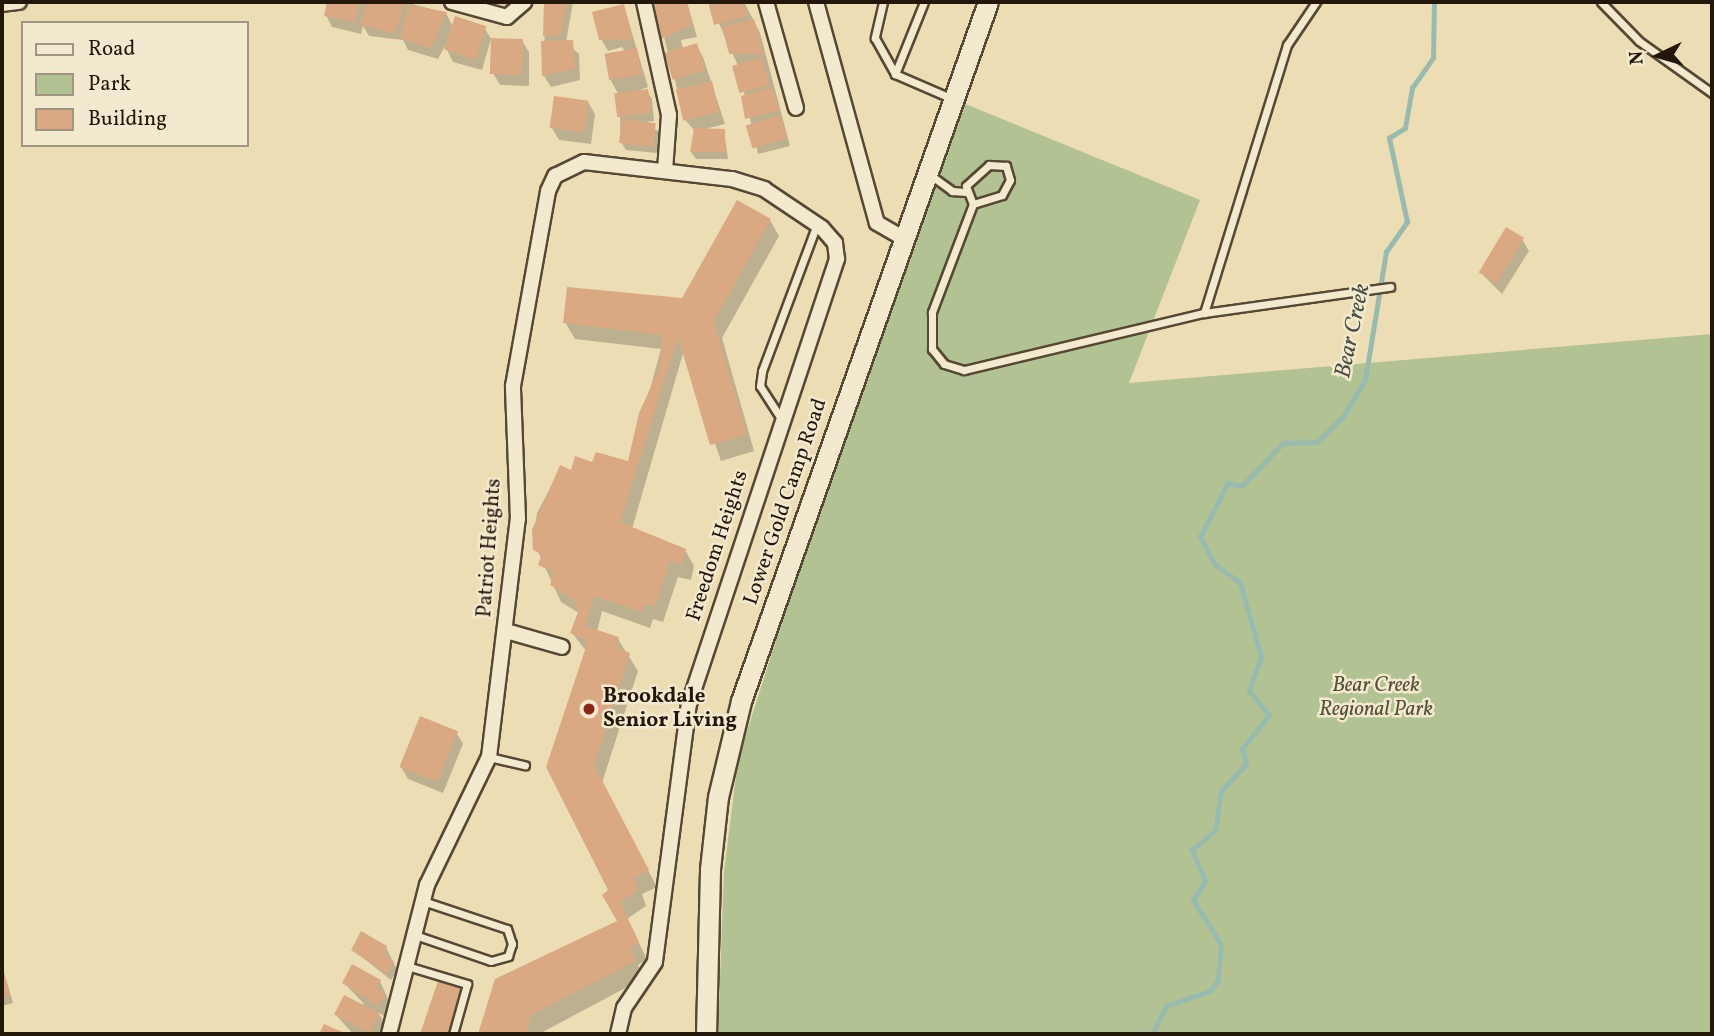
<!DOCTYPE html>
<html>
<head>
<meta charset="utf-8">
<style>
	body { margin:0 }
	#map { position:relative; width:1714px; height:1036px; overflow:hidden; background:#edddb4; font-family:Vollkorn,serif }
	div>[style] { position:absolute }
	.green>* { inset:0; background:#b2c292 }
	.shadow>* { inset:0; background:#0003 }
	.stream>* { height:4.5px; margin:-2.25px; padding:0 2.25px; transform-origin:2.25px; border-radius:2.25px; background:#99bbaf }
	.building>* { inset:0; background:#daa983; transform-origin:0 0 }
	.roads { filter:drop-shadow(2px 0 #564834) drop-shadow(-2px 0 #564834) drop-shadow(0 2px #564834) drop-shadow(0 -2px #564834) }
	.lane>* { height:7px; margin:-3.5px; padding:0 3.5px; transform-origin:3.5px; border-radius:3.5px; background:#f3e9ce }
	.street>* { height:14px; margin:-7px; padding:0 7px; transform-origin:7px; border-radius:7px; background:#f3e9ce }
	.secondary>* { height:19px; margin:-9.5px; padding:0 9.5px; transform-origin:9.5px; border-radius:9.5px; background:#f3e9ce }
	.dots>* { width:19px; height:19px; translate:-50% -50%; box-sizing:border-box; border:4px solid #f3e9ce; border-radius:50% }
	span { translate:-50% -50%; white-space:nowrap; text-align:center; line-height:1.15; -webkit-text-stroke:5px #f3e9ce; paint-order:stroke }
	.street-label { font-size:21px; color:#23160a }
	.park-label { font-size:21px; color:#55523a; font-style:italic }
	.poi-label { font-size:21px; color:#23160a; font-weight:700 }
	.left { translate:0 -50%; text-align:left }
	.water-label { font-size:23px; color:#4c5044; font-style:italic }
	.frame { position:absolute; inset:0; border:4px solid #23160a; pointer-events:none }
	.legend { position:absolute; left:21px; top:21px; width:228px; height:126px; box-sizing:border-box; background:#f3e9ce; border:2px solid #a09580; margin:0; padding:9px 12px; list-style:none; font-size:21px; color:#23160a }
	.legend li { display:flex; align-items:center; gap:14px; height:35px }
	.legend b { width:35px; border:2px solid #a09580 }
	.north { position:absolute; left:1623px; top:21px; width:70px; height:70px; -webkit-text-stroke:5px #f3e9ce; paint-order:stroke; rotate:265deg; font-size:19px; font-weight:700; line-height:28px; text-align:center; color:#23160a }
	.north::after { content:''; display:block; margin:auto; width:24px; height:32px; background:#23160a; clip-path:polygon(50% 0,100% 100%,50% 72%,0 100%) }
</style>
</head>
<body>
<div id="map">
	<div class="green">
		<i style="clip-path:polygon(963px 103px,1200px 200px,1129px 383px,1712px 334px,1712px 1034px,718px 1034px,724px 872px,738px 760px,826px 482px)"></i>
	</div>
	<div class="shadow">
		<i style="clip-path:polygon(329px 2px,370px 2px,370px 8px,373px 2px,405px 2px,446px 13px,453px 27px,484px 27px,491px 39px,482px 70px,453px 62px,447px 50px,452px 33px,438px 59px,408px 50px,403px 40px,369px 36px,363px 26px,361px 34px,332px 27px,326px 15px)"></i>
		<i style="clip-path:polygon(489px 2px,521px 2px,521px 5px,491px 4px)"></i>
		<i style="clip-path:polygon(545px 2px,573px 2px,566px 42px,579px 54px,580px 80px,551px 87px,544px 76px)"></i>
		<i style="clip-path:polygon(687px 2px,697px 37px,681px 40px,683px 49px,696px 45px,703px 57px,725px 124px,705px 129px,724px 130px,728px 159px,696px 159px,691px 152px,695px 131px,685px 120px,656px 5px)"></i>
		<i style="clip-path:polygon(744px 2px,760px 33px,790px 146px,758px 154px,738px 66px,710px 3px)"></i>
		<i style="clip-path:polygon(624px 6px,648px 87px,629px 94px,647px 91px,652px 99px,654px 121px,645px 122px,659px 132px,657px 153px,626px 150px,621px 142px,619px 95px,611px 81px,625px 52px,622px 47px,608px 51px,601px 39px)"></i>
		<i style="clip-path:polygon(522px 41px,529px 52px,529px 86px,500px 85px,493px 73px)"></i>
		<i style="clip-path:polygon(588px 102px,595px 114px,591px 144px,559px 140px,552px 128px)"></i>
		<i style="clip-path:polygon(770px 220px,779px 236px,722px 338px,754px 451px,721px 461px,684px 350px,632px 529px,685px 550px,694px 566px,691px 580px,678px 577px,663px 622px,653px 619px,650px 628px,602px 611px,597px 632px,618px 639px,638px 671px,602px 783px,657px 887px,642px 894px,646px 906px,627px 919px,647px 959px,638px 965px,644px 978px,539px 1034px,479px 1034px,497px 980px,619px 922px,610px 890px,548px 767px,587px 652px,572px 633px,579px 613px,561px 602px,533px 541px,537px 513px,561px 468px,572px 472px,630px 463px,661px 349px,575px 339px,565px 322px,683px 300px)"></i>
		<i style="clip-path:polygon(1522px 239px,1529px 251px,1502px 294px,1480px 272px)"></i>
		<i style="clip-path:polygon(456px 732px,463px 744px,443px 793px,408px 779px,401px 767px)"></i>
		<i style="clip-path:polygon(386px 947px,397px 970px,391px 980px,353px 950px)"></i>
		<i style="clip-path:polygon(2px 965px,13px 1003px,2px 1006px)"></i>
		<i style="clip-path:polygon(380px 981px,391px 1006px,385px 1017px,378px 1012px,386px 1026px,381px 1034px,353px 1034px,336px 1015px,364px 1004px,344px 983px)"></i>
		<i style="clip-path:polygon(439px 983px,461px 990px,468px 1002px,457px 1034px,421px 1034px)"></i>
	</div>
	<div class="stream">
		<i style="left:1152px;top:1034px;width:31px;rotate:-63deg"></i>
		<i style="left:1166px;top:1006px;width:46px;rotate:-18.8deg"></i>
		<i style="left:1210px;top:991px;width:14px;rotate:-54deg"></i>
		<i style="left:1218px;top:980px;width:35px;rotate:-85deg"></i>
		<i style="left:1221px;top:945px;width:53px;rotate:-121.9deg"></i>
		<i style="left:1193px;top:900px;width:22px;rotate:-58deg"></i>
		<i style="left:1205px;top:881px;width:34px;rotate:-113deg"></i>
		<i style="left:1192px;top:850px;width:30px;rotate:-40deg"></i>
		<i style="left:1215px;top:831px;width:40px;rotate:-81.5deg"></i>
		<i style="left:1221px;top:791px;width:37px;rotate:-47deg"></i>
		<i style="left:1246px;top:764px;width:16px;rotate:-105deg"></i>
		<i style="left:1242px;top:749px;width:43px;rotate:-51.5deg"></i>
		<i style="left:1269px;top:715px;width:31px;rotate:-130deg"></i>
		<i style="left:1249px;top:691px;width:36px;rotate:-71deg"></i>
		<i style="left:1261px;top:657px;width:77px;rotate:-105.8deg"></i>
		<i style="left:1240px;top:583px;width:31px;rotate:-144deg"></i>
		<i style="left:1215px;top:565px;width:32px;rotate:-118deg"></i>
		<i style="left:1200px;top:537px;width:61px;rotate:-62.6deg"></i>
		<i style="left:1228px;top:483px;width:14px;rotate:12deg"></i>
		<i style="left:1242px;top:486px;width:59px;rotate:-46.4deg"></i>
		<i style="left:1283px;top:443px;width:34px;rotate:-2deg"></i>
		<i style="left:1317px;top:442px;width:36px;rotate:-44deg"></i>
		<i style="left:1343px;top:417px;width:43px;rotate:-59.3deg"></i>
		<i style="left:1365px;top:380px;width:130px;rotate:-80.7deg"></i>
		<i style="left:1386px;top:252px;width:37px;rotate:-55deg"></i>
		<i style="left:1407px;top:222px;width:86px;rotate:-102.1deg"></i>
		<i style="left:1389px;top:138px;width:19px;rotate:-32deg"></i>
		<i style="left:1405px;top:128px;width:41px;rotate:-80.1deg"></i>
		<i style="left:1412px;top:88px;width:37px;rotate:-55deg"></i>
		<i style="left:1433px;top:58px;width:56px;rotate:-89deg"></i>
	</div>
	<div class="building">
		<i style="clip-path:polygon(327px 2px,360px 2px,355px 22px,324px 16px)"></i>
		<i style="clip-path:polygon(367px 2px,404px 2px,395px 34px,360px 24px)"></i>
		<i style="clip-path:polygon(544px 2px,567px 2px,560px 36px,543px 36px)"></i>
		<i style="clip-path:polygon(687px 2px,692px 25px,661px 39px,654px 4px)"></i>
		<i style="clip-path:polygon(708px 2px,743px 2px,747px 16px,714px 25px)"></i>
		<i style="clip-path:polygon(624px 4px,633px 39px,599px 40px,592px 12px)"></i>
		<i style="clip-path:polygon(409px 5px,447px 12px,431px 48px,400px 38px)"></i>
		<i style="left:455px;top:16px;width:33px;height:35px;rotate:18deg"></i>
		<i style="clip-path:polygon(754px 19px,763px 53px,729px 54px,722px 27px)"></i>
		<i style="left:491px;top:38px;width:32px;height:36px;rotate:2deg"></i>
		<i style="clip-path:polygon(573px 40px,575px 69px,542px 76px,541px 41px)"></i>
		<i style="left:697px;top:43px;width:28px;height:34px;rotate:73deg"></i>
		<i style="left:637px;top:48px;width:27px;height:33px;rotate:80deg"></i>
		<i style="left:762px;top:58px;width:28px;height:31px;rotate:75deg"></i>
		<i style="left:712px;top:81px;width:32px;height:37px;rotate:77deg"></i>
		<i style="clip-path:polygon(771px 88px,780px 110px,745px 119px,741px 96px)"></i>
		<i style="left:648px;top:89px;width:24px;height:34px;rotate:83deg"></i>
		<i style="left:554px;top:96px;width:35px;height:32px;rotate:8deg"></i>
		<i style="left:780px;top:115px;width:24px;height:36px;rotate:73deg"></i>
		<i style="left:622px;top:119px;width:34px;height:24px;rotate:7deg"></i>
		<i style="clip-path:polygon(694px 128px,725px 129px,725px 152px,690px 152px)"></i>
		<i style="clip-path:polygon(737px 200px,771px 219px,714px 321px,747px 435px,710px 445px,678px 337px,620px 522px,686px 549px,682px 565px,670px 561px,655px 606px,644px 604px,642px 612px,594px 596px,585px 626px,619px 637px,617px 648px,630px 653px,594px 765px,649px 870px,634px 878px,638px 890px,620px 902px,639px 942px,630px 948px,636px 961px,531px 1015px,525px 1034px,478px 1034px,495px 979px,617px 921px,602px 895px,608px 890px,546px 767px,588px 641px,570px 633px,578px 612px,574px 600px,550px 585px,554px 572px,538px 565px,542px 554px,533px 550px,532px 530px,560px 465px,571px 470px,575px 456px,592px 462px,596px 452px,628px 461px,639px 413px,660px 367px,662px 335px,563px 323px,567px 287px,682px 298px)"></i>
		<i style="left:1506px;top:227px;width:21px;height:53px;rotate:31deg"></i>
		<i style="left:420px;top:716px;width:41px;height:55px;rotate:22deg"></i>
		<i style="clip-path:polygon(361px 931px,387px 946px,385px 956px,394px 961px,387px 974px,351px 950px)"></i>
		<i style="clip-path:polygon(352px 964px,381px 980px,377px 988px,385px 993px,378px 1006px,342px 983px)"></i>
		<i style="clip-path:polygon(2px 967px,10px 996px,2px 998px)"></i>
		<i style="clip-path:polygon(438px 981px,462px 989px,447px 1034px,420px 1034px)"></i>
		<i style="left:344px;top:995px;width:40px;height:22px;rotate:27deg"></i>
		<i style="clip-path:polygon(324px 1024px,347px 1034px,319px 1034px)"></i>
	</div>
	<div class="roads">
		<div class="lane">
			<i style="left:883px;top:2px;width:37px;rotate:103deg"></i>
			<i style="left:875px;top:38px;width:41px;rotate:60.9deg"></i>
			<i style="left:924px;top:2px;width:78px;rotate:111.9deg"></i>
			<i style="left:895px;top:74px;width:63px;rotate:23.3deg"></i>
			<i style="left:1601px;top:2px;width:54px;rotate:45.7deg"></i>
			<i style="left:1639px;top:41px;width:90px;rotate:35.5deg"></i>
			<i style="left:929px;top:174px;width:29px;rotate:36deg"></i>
			<i style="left:952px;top:191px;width:14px;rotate:4deg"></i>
			<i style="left:973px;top:204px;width:30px;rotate:-17deg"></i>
			<i style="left:1002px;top:195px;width:17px;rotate:-62deg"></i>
			<i style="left:1010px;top:180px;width:15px;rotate:-106deg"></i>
			<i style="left:1006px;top:166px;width:17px;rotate:-177deg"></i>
			<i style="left:989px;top:165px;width:31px;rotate:138deg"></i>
			<i style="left:966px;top:186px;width:19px;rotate:69deg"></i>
			<i style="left:973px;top:204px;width:116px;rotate:110.8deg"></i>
			<i style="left:932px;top:312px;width:37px;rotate:90deg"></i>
			<i style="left:932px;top:349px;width:19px;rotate:51deg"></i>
			<i style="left:944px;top:364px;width:21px;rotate:17deg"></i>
			<i style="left:964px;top:370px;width:247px;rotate:-13.4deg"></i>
			<i style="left:1204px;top:313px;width:188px;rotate:-8deg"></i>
			<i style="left:1204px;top:313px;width:281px;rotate:-72.8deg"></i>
			<i style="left:1287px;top:45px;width:52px;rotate:-56deg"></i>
			<i style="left:782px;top:420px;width:40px;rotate:-122.9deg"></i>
			<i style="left:760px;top:386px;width:15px;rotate:-82deg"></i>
			<i style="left:762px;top:371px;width:157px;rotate:-69.5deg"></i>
			<i style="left:489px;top:757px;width:37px;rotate:13deg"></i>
			<i style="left:415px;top:935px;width:80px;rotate:18.9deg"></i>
			<i style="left:491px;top:961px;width:18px;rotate:-16deg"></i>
			<i style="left:508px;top:956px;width:13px;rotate:-72deg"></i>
			<i style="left:512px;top:944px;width:16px;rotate:-108deg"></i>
			<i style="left:507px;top:929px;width:89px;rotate:-161.6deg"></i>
			<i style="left:407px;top:966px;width:63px;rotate:16.7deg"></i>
			<i style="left:467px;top:984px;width:52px;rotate:105.6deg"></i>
		</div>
		<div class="street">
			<i style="left:452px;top:2px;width:57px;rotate:15.3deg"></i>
			<i style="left:507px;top:17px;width:23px;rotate:-41deg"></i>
			<i style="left:644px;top:2px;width:116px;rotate:77.5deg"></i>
			<i style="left:669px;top:115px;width:56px;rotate:94.1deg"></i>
			<i style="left:766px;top:2px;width:110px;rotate:74.2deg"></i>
			<i style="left:816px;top:2px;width:229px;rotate:74.6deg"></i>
			<i style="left:877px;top:223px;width:34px;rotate:30deg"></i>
			<i style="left:2px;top:4px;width:17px;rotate:-7deg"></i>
			<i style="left:506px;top:631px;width:58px;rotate:15.9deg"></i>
			<i style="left:389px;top:1034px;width:154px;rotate:-75.7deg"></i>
			<i style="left:427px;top:885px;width:142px;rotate:-64.2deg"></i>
			<i style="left:489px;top:757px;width:240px;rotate:-83.1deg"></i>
			<i style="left:518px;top:519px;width:133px;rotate:-92.2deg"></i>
			<i style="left:513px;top:386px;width:198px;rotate:-79.8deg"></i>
			<i style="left:548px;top:191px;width:17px;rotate:-65deg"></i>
			<i style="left:555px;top:176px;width:32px;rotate:-26deg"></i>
			<i style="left:584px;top:162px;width:149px;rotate:6.6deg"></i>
			<i style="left:732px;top:179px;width:34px;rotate:17deg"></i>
			<i style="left:764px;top:189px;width:70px;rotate:33.9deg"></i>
			<i style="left:822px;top:228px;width:20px;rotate:49deg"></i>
			<i style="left:835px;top:243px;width:16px;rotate:83deg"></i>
			<i style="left:837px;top:259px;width:468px;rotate:108.4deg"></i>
			<i style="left:689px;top:703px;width:261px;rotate:97.5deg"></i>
			<i style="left:655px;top:962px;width:55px;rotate:124deg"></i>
			<i style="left:624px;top:1008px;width:27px;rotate:103deg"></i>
		</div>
		<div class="secondary">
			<i style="left:706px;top:1034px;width:165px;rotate:-88.6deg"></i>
			<i style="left:710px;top:869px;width:72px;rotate:-83.7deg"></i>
			<i style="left:718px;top:797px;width:99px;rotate:-76.5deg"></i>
			<i style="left:741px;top:701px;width:741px;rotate:-70.54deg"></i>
		</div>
	</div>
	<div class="dots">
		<i style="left:589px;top:709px;background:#8f2418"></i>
	</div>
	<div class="street-label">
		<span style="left:786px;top:502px;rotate:-71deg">Lower Gold Camp Road</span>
		<span style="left:718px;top:546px;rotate:-72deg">Freedom Heights</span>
		<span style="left:490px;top:548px;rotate:-86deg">Patriot Heights</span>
	</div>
	<div class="park-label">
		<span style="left:1376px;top:698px">Bear Creek<br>Regional Park</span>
	</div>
	<div class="poi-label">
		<span class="left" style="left:603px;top:709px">Brookdale<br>Senior Living</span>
	</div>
	<div class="water-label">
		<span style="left:1353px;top:331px;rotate:-78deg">Bear Creek</span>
	</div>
	<div class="frame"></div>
	<ul class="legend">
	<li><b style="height:9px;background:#f3e9ce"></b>Road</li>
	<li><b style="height:19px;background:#b2c292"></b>Park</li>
	<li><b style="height:19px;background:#daa983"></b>Building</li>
	</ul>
	<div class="north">N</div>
</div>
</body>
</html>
